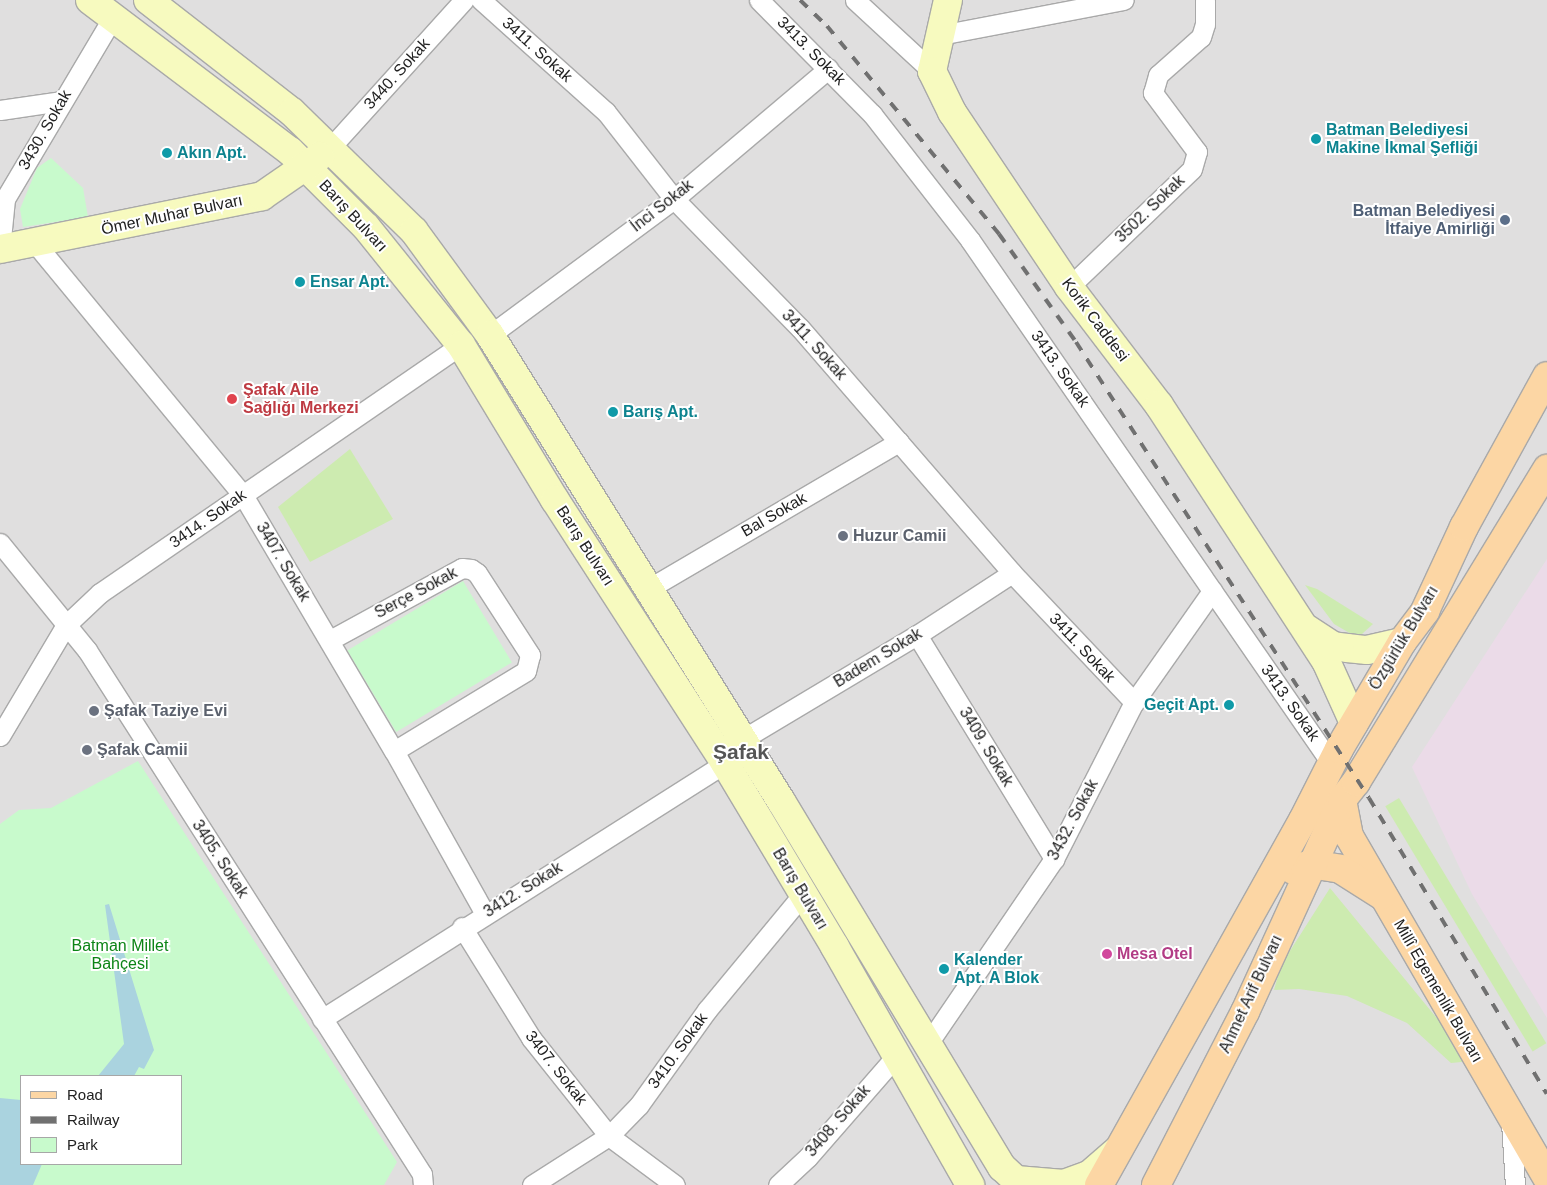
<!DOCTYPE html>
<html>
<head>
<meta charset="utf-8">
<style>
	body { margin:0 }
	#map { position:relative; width:1547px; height:1185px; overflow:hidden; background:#f2efe9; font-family:Arial,sans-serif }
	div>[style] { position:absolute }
	.residential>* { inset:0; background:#e0dfdf }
	.industrial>* { inset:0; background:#ebdbe8 }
	.grass>* { inset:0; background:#cdebb0; transform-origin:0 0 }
	.park>* { inset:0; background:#c8facc; transform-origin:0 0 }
	.water>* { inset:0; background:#aad3df }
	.roads { filter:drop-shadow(1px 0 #a9a9a9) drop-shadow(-1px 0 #a9a9a9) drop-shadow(0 1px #a9a9a9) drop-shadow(0 -1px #a9a9a9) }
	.minor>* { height:19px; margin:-9.5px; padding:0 9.5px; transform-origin:9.5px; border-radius:9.5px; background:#fff }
	.secondary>* { height:28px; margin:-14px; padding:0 14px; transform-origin:14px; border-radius:14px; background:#f7fabf }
	.primary>* { height:28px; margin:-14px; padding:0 14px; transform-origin:14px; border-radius:14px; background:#fcd6a4 }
	.rail>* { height:4px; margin-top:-2px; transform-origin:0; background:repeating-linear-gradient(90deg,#707070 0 10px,transparent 0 20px) }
	.dots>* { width:14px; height:14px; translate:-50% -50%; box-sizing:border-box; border:2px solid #fff; border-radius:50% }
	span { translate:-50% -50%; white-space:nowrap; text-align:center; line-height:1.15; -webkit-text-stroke:4px #fff; paint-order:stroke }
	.street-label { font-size:16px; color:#222 }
	.culture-label { font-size:16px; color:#0d838f; font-weight:700 }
	.left { translate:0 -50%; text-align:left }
	.right { translate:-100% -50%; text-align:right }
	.service-label { font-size:16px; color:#4e5e75; font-weight:700 }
	.health-label { font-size:16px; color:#be3a42; font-weight:700 }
	.worship-label { font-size:16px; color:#5b616d; font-weight:700 }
	.park-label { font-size:16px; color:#0c8416 }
	.hotel-label { font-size:16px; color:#b23c85; font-weight:700 }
	.district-label { font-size:21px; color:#555; font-weight:700 }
	.legend { position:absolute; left:20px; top:1075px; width:162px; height:90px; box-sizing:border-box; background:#fff; border:1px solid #a7a7a7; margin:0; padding:6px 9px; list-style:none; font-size:15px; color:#222 }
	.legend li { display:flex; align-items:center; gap:10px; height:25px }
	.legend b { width:25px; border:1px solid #a7a7a7 }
</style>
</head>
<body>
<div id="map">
	<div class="residential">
		<i style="clip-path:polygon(evenodd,0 0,1547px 0,1547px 1185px,0 1185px,0 0,21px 1076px,181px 1076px,181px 1164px,21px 1164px,21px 1076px)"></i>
	</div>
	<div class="industrial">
		<i style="clip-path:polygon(1547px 559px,1547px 1018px,1472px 894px,1412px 767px)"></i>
	</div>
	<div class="grass">
		<i style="clip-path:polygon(350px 449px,393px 519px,310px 562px,278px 507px)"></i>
		<i style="clip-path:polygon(1305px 585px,1317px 589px,1373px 624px,1362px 634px,1353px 635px,1334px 624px)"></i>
		<i style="left:1399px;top:798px;width:286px;height:16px;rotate:59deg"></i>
		<i style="clip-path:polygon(1330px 888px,1472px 1061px,1451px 1063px,1407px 1023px,1347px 996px,1299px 989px,1274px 990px,1281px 965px)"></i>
	</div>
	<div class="park">
		<i style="clip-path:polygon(51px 158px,83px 188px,88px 217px,23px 227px,20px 209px,37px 168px)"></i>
		<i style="left:463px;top:581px;width:95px;height:135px;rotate:59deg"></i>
		<i style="clip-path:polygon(evenodd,138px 761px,397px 1162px,384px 1185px,0 1185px,0 824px,19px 810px,51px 808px,138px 761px,21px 1076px,181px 1076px,181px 1164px,21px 1164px,21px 1076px)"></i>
	</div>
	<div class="water">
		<i style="clip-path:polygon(109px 904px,154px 1050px,144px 1069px,139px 1067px,134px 1076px,98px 1076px,124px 1044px,105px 905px)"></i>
		<i style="clip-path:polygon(0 1098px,21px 1100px,21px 1164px,42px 1164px,33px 1185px,0 1185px)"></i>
	</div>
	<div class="roads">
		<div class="minor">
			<i style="left:481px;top:0;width:168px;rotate:41.9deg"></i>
			<i style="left:606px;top:112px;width:110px;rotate:52deg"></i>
			<i style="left:674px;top:199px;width:180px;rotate:45.7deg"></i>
			<i style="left:800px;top:328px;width:324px;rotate:49.1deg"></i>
			<i style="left:1012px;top:573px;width:178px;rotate:46.6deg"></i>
			<i style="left:759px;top:0;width:161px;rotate:45.3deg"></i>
			<i style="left:872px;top:114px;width:160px;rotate:52.1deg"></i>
			<i style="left:970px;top:240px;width:635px;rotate:55.38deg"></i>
			<i style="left:855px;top:0;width:105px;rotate:42.7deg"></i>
			<i style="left:940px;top:35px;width:187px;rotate:-10.8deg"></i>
			<i style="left:0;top:110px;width:63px;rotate:-8.3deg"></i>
			<i style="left:331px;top:147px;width:198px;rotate:-47.9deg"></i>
			<i style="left:35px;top:243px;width:327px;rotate:50.5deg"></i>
			<i style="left:243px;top:495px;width:297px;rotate:59.5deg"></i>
			<i style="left:394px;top:751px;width:187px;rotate:60.8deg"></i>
			<i style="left:0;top:249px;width:50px;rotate:-84.3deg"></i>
			<i style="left:5px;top:199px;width:212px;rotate:-59.3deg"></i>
			<i style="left:1069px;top:287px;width:170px;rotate:-43.8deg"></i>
			<i style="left:1192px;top:169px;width:18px;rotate:-74deg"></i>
			<i style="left:1197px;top:152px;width:74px;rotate:-126.7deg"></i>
			<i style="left:1153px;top:93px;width:19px;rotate:-74deg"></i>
			<i style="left:1158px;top:75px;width:57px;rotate:-41.5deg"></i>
			<i style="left:1201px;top:37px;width:14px;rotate:-73deg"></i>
			<i style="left:1205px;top:24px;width:24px;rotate:-90deg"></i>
			<i style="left:490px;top:335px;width:229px;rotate:-36.5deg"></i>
			<i style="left:674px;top:199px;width:202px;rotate:-40.2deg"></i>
			<i style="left:0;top:543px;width:138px;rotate:50.9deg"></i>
			<i style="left:87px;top:650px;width:622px;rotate:57.41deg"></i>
			<i style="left:422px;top:1174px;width:11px;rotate:85deg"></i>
			<i style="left:648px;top:589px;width:291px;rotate:-30.4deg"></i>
			<i style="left:917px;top:635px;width:263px;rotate:58.5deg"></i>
			<i style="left:330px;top:640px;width:150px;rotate:-28.6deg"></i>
			<i style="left:462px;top:568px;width:9px;rotate:6deg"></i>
			<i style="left:471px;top:569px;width:7px;rotate:34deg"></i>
			<i style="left:477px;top:573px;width:98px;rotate:57.1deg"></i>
			<i style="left:530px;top:655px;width:16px;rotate:104deg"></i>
			<i style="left:526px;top:671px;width:154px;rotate:148.8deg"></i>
			<i style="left:0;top:736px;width:129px;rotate:-59.3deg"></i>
			<i style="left:66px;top:625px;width:47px;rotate:-43.3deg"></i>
			<i style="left:100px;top:593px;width:438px;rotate:-34.5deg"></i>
			<i style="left:743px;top:739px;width:203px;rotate:-30.9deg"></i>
			<i style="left:917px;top:635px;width:113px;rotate:-33.1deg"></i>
			<i style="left:462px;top:927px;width:131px;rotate:58.1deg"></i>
			<i style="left:531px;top:1038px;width:125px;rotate:51.5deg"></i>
			<i style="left:609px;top:1136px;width:82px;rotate:36.6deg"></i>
			<i style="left:322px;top:1019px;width:477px;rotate:-32.4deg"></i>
			<i style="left:927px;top:1045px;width:225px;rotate:-55.7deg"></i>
			<i style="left:1054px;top:859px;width:176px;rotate:-63deg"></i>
			<i style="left:1134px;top:702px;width:136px;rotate:-54.9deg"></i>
			<i style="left:1511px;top:1122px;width:63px;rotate:86.4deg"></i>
			<i style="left:532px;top:1185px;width:91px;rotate:-32.5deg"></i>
			<i style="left:609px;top:1136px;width:43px;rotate:-45.9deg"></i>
			<i style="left:639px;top:1105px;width:117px;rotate:-54.4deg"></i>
			<i style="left:707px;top:1010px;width:151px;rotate:-50.4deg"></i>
			<i style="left:778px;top:1185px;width:41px;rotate:-43deg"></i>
			<i style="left:808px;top:1157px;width:135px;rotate:-48.9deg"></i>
		</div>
		<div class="secondary">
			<i style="left:90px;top:0;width:251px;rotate:37.1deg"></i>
			<i style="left:290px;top:151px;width:107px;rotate:45deg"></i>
			<i style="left:366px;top:227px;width:151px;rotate:51.2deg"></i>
			<i style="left:461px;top:345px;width:181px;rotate:58.8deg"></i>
			<i style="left:555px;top:500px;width:313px;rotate:57.1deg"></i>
			<i style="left:725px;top:763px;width:214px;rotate:59.1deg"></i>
			<i style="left:835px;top:947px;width:274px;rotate:60.4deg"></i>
			<i style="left:148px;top:0;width:182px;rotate:37.9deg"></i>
			<i style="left:292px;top:112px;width:170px;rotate:44.3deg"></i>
			<i style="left:414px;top:231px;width:129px;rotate:53.8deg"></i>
			<i style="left:490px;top:335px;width:549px;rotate:58.02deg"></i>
			<i style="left:781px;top:801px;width:428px;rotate:58.9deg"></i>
			<i style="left:1002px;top:1167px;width:26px;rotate:43deg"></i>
			<i style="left:948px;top:0;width:73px;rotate:102.7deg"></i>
			<i style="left:932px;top:71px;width:46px;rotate:64deg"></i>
			<i style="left:952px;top:112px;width:211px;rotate:56.2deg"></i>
			<i style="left:1069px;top:287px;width:148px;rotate:52.7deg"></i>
			<i style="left:1159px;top:405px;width:306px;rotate:56.9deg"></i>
			<i style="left:1326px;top:661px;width:68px;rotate:65.7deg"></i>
			<i style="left:0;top:249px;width:267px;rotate:-11.4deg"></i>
			<i style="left:262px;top:196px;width:70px;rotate:-34.6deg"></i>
			<i style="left:1307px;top:629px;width:31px;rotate:33deg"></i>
			<i style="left:1333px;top:646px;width:14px;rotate:8deg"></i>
			<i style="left:1347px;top:648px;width:20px;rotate:6deg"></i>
			<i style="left:1367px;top:650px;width:36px;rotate:-13deg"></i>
			<i style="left:1016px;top:1180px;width:48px;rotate:4.8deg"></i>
			<i style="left:1064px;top:1184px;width:27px;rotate:-20deg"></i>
			<i style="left:1089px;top:1175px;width:37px;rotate:-41deg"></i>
		</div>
		<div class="primary">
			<i style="left:1342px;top:800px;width:37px;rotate:79deg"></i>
			<i style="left:1349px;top:836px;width:394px;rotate:59.9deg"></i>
			<i style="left:1293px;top:870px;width:18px;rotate:-19deg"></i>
			<i style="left:1310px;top:864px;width:30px;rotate:9deg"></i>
			<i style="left:1340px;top:869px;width:49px;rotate:32.4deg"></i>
			<i style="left:1099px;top:1185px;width:418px;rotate:-60.8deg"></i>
			<i style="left:1303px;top:820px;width:80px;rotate:-63.1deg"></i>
			<i style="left:1339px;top:749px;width:124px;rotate:-59.5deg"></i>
			<i style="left:1402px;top:642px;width:39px;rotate:-53deg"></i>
			<i style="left:1425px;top:611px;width:93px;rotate:-65.1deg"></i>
			<i style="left:1464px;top:527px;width:172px;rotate:-61.2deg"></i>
			<i style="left:1156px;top:1185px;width:195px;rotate:-62.8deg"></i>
			<i style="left:1245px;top:1012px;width:233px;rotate:-65.4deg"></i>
			<i style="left:1342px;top:800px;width:23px;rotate:-52deg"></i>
			<i style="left:1356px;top:782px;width:367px;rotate:-58.6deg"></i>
		</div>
	</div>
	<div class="rail">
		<i style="left:800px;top:0;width:37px;rotate:44deg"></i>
		<i style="left:827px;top:26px;width:270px;rotate:50.4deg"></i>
		<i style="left:999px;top:234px;width:133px;rotate:54.5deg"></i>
		<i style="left:1076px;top:342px;width:542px;rotate:57.28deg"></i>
		<i style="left:1369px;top:798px;width:345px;rotate:59deg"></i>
	</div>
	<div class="dots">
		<i style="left:1316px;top:139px;background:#0f9aa8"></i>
		<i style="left:167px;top:153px;background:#0f9aa8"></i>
		<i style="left:1505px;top:220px;background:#5c6f8a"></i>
		<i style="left:300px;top:282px;background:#0f9aa8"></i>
		<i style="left:232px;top:399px;background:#e0444e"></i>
		<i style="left:613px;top:412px;background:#0f9aa8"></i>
		<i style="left:843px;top:536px;background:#6b7280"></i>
		<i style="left:1229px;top:705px;background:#0f9aa8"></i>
		<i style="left:94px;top:711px;background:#6b7280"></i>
		<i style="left:87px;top:750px;background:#6b7280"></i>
		<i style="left:1107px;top:954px;background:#d1479c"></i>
		<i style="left:944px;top:969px;background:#0f9aa8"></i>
	</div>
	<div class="street-label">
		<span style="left:537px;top:50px;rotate:42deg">3411. Sokak</span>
		<span style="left:811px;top:51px;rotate:45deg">3413. Sokak</span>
		<span style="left:397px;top:74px;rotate:-48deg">3440. Sokak</span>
		<span style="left:45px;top:130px;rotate:-60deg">3430. Sokak</span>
		<span style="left:662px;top:206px;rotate:-38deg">İnci Sokak</span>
		<span style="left:1150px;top:209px;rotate:-44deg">3502. Sokak</span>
		<span style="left:172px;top:215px;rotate:-12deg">Ömer Muhar Bulvarı</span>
		<span style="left:353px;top:216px;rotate:47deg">Barış Bulvarı</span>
		<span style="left:1095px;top:320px;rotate:53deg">Korik Caddesi</span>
		<span style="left:814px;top:345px;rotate:48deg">3411. Sokak</span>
		<span style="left:1060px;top:369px;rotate:55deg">3413. Sokak</span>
		<span style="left:774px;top:515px;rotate:-30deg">Bal Sokak</span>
		<span style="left:208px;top:519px;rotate:-35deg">3414. Sokak</span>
		<span style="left:585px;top:546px;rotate:57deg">Barış Bulvarı</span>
		<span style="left:283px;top:562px;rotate:59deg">3407. Sokak</span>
		<span style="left:416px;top:593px;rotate:-28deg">Serçe Sokak</span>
		<span style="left:1404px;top:638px;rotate:-59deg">Özgürlük Bulvarı</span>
		<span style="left:1082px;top:648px;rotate:47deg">3411. Sokak</span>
		<span style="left:878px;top:658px;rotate:-31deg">Badem Sokak</span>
		<span style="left:1290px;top:703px;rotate:55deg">3413. Sokak</span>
		<span style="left:986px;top:747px;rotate:59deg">3409. Sokak</span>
		<span style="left:1073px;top:820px;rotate:-62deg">3432. Sokak</span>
		<span style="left:220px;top:859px;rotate:57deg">3405. Sokak</span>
		<span style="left:800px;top:889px;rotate:59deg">Barış Bulvarı</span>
		<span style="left:523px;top:890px;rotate:-32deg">3412. Sokak</span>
		<span style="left:1438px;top:991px;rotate:60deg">Millî Egemenlik Bulvarı</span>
		<span style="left:1251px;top:994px;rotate:-65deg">Ahmet Arif Bulvarı</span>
		<span style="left:678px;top:1051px;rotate:-54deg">3410. Sokak</span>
		<span style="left:556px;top:1068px;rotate:52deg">3407. Sokak</span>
		<span style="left:838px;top:1121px;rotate:-49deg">3408. Sokak</span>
	</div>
	<div class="culture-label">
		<span class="left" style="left:1326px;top:139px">Batman Belediyesi<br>Makine İkmal Şefliği</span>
		<span class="left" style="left:177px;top:153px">Akın Apt.</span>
		<span class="left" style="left:310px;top:282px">Ensar Apt.</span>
		<span class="left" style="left:623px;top:412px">Barış Apt.</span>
		<span class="right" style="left:1219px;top:705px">Geçit Apt.</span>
		<span class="left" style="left:954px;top:969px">Kalender<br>Apt. A Blok</span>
	</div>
	<div class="service-label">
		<span class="right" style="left:1495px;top:220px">Batman Belediyesi<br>İtfaiye Amirliği</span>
	</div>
	<div class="health-label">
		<span class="left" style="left:243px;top:399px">Şafak Aile<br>Sağlığı Merkezi</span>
	</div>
	<div class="worship-label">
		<span class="left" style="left:853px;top:536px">Huzur Camii</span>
		<span class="left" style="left:104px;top:711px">Şafak Taziye Evi</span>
		<span class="left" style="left:97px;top:750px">Şafak Camii</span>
	</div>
	<div class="park-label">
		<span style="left:120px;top:955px">Batman Millet<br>Bahçesi</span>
	</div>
	<div class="hotel-label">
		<span class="left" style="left:1117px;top:954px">Mesa Otel</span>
	</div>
	<div class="district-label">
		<span style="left:741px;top:752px">Şafak</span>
	</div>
	<ul class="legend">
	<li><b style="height:6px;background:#fcd6a4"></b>Road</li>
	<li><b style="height:6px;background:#707070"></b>Railway</li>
	<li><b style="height:14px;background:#c8facc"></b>Park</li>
	</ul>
</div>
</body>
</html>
